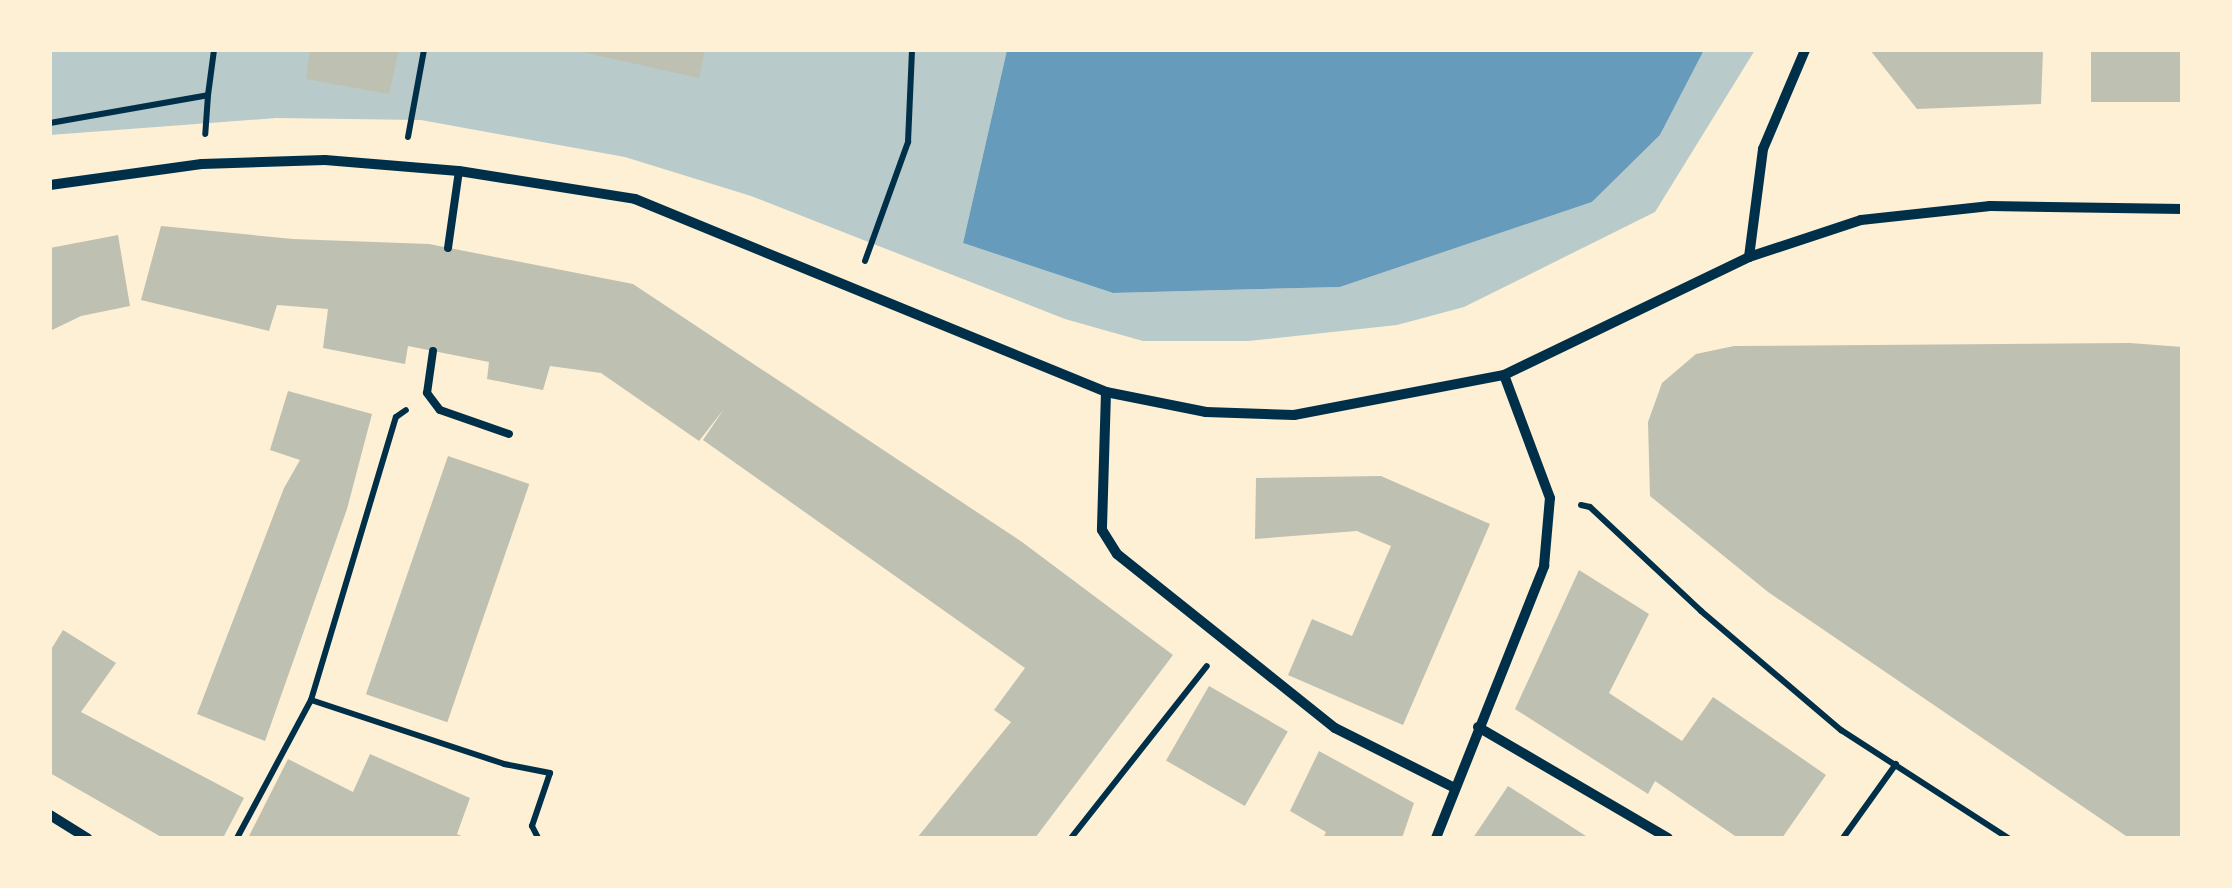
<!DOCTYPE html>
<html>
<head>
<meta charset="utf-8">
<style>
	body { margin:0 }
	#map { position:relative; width:2232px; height:888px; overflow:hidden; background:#fdf0d5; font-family:"Archivo Narrow",sans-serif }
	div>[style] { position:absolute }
	.green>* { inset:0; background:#b9caca }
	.water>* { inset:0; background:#669bbc }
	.building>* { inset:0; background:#bec0b2; transform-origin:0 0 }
	.path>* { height:6px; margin:-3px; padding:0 3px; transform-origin:3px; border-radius:3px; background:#003049 }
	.service>* { height:8px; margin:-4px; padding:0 4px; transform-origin:4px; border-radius:4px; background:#003049 }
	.minor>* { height:10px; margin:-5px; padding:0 5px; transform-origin:5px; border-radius:5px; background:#003049 }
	span { translate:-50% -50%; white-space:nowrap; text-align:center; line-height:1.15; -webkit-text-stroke:10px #fdf0d5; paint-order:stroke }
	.frame { position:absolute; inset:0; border:52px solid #fdf0d5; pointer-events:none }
</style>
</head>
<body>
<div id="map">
	<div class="green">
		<i style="clip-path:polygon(50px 50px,1007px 50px,963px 243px,1113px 293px,1340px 287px,1592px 202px,1660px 135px,1704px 50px,1755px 50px,1655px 212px,1464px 307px,1397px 325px,1248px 341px,1143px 341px,1065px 319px,751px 196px,625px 157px,421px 120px,276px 118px,50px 135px)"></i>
	</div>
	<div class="water">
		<i style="clip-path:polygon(1007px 50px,1704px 50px,1660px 135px,1592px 202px,1340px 287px,1113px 293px,963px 243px)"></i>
	</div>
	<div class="building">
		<i style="clip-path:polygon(310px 50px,399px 50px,389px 94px,306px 79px)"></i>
		<i style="clip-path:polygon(573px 50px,705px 50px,699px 78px)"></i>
		<i style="clip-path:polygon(1870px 50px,2043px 50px,2041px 104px,1917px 109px)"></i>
		<i style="left:2091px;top:50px;width:91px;height:52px"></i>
		<i style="clip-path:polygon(161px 226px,293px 239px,429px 244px,633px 284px,1022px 542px,1173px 655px,1035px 838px,917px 838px,1011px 722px,994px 710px,1025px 668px,703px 440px,724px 409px,699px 441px,601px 373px,550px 366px,543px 390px,487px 379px,489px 362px,408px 346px,405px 364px,323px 348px,328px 309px,277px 305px,269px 331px,141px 300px)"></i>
		<i style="clip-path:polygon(118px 235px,130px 306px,81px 316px,50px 331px,50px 248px)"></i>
		<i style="clip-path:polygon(2130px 343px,2182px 347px,2182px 838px,2129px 838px,1768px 592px,1650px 496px,1648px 422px,1662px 383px,1696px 354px,1734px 346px)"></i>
		<i style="clip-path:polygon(288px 391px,372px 414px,347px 509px,265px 741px,197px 714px,284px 488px,300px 460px,270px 450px)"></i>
		<i style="left:448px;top:456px;width:86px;height:252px;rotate:19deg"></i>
		<i style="clip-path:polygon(1381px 476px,1490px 524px,1403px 725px,1288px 675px,1312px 619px,1352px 636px,1391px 546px,1357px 531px,1255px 539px,1256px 478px)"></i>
		<i style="clip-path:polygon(1579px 570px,1649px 614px,1609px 693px,1682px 741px,1713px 697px,1826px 775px,1782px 838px,1738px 838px,1655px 781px,1648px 794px,1515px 709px)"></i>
		<i style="clip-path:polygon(63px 630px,116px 663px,81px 712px,244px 798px,223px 838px,163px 838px,50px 773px,50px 651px)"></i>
		<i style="left:1209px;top:686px;width:91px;height:86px;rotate:30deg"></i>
		<i style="clip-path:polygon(1319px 751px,1414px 803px,1402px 838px,1323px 838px,1326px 832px,1290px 811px)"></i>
		<i style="clip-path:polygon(370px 754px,470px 798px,457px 834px,466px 838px,248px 838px,288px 759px,353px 792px)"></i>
		<i style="clip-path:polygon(1508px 786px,1589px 838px,1473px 838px)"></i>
	</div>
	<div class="path">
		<i style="left:208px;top:95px;width:45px;rotate:-82.4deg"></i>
		<i style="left:50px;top:123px;width:160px;rotate:-10deg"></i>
		<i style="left:208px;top:95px;width:39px;rotate:94deg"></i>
		<i style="left:408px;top:137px;width:88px;rotate:-79.6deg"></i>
		<i style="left:865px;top:261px;width:127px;rotate:-70.1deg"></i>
		<i style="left:908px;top:142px;width:92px;rotate:-87.5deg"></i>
		<i style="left:1581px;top:505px;width:9px;rotate:13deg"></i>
		<i style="left:1590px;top:507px;width:152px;rotate:43.1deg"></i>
		<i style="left:1701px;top:611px;width:184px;rotate:40.4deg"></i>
		<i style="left:1841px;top:730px;width:199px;rotate:32.9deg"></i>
		<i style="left:311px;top:700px;width:203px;rotate:18.3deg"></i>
		<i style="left:504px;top:764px;width:47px;rotate:11.1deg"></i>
		<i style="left:550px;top:773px;width:56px;rotate:108.8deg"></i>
		<i style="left:532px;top:826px;width:13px;rotate:63deg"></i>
		<i style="left:237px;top:838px;width:157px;rotate:-61.8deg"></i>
		<i style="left:311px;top:700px;width:295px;rotate:-73.3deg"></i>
		<i style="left:396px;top:417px;width:12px;rotate:-35deg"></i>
		<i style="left:1071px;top:838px;width:219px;rotate:-51.7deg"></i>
		<i style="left:1843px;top:838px;width:91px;rotate:-54.4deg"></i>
	</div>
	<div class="service">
		<i style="left:448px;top:248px;width:78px;rotate:-81.9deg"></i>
		<i style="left:433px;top:351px;width:42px;rotate:98.1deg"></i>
		<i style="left:427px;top:393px;width:21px;rotate:53deg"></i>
		<i style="left:440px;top:410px;width:73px;rotate:19.2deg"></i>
	</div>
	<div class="minor">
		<i style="left:50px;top:185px;width:153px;rotate:-7.9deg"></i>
		<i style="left:202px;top:164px;width:123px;rotate:-1.9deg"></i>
		<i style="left:325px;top:160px;width:134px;rotate:4.7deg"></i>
		<i style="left:459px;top:171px;width:178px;rotate:9deg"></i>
		<i style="left:635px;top:199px;width:509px;rotate:22.28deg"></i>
		<i style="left:1106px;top:392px;width:102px;rotate:11.3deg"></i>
		<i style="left:1206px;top:412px;width:88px;rotate:2deg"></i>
		<i style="left:1294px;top:415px;width:214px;rotate:-10.8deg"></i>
		<i style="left:1504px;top:375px;width:272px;rotate:-25.7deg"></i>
		<i style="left:1749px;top:257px;width:118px;rotate:-18.3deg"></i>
		<i style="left:1861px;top:220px;width:130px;rotate:-6.2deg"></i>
		<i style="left:1990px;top:206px;width:192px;rotate:0.9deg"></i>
		<i style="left:1749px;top:257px;width:109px;rotate:-82.6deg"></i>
		<i style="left:1763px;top:149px;width:108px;rotate:-67deg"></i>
		<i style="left:1106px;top:392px;width:138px;rotate:91.7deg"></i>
		<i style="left:1102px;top:530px;width:28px;rotate:58deg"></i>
		<i style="left:1117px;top:554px;width:279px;rotate:38.6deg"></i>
		<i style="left:1335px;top:728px;width:132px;rotate:26.6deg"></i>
		<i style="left:1478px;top:727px;width:220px;rotate:30.3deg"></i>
		<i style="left:50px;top:815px;width:44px;rotate:31.9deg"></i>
		<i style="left:1436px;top:838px;width:293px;rotate:-68.3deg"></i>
		<i style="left:1544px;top:566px;width:68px;rotate:-85deg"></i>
		<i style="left:1550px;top:498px;width:131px;rotate:-110.5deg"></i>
	</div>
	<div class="frame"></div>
</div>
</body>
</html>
